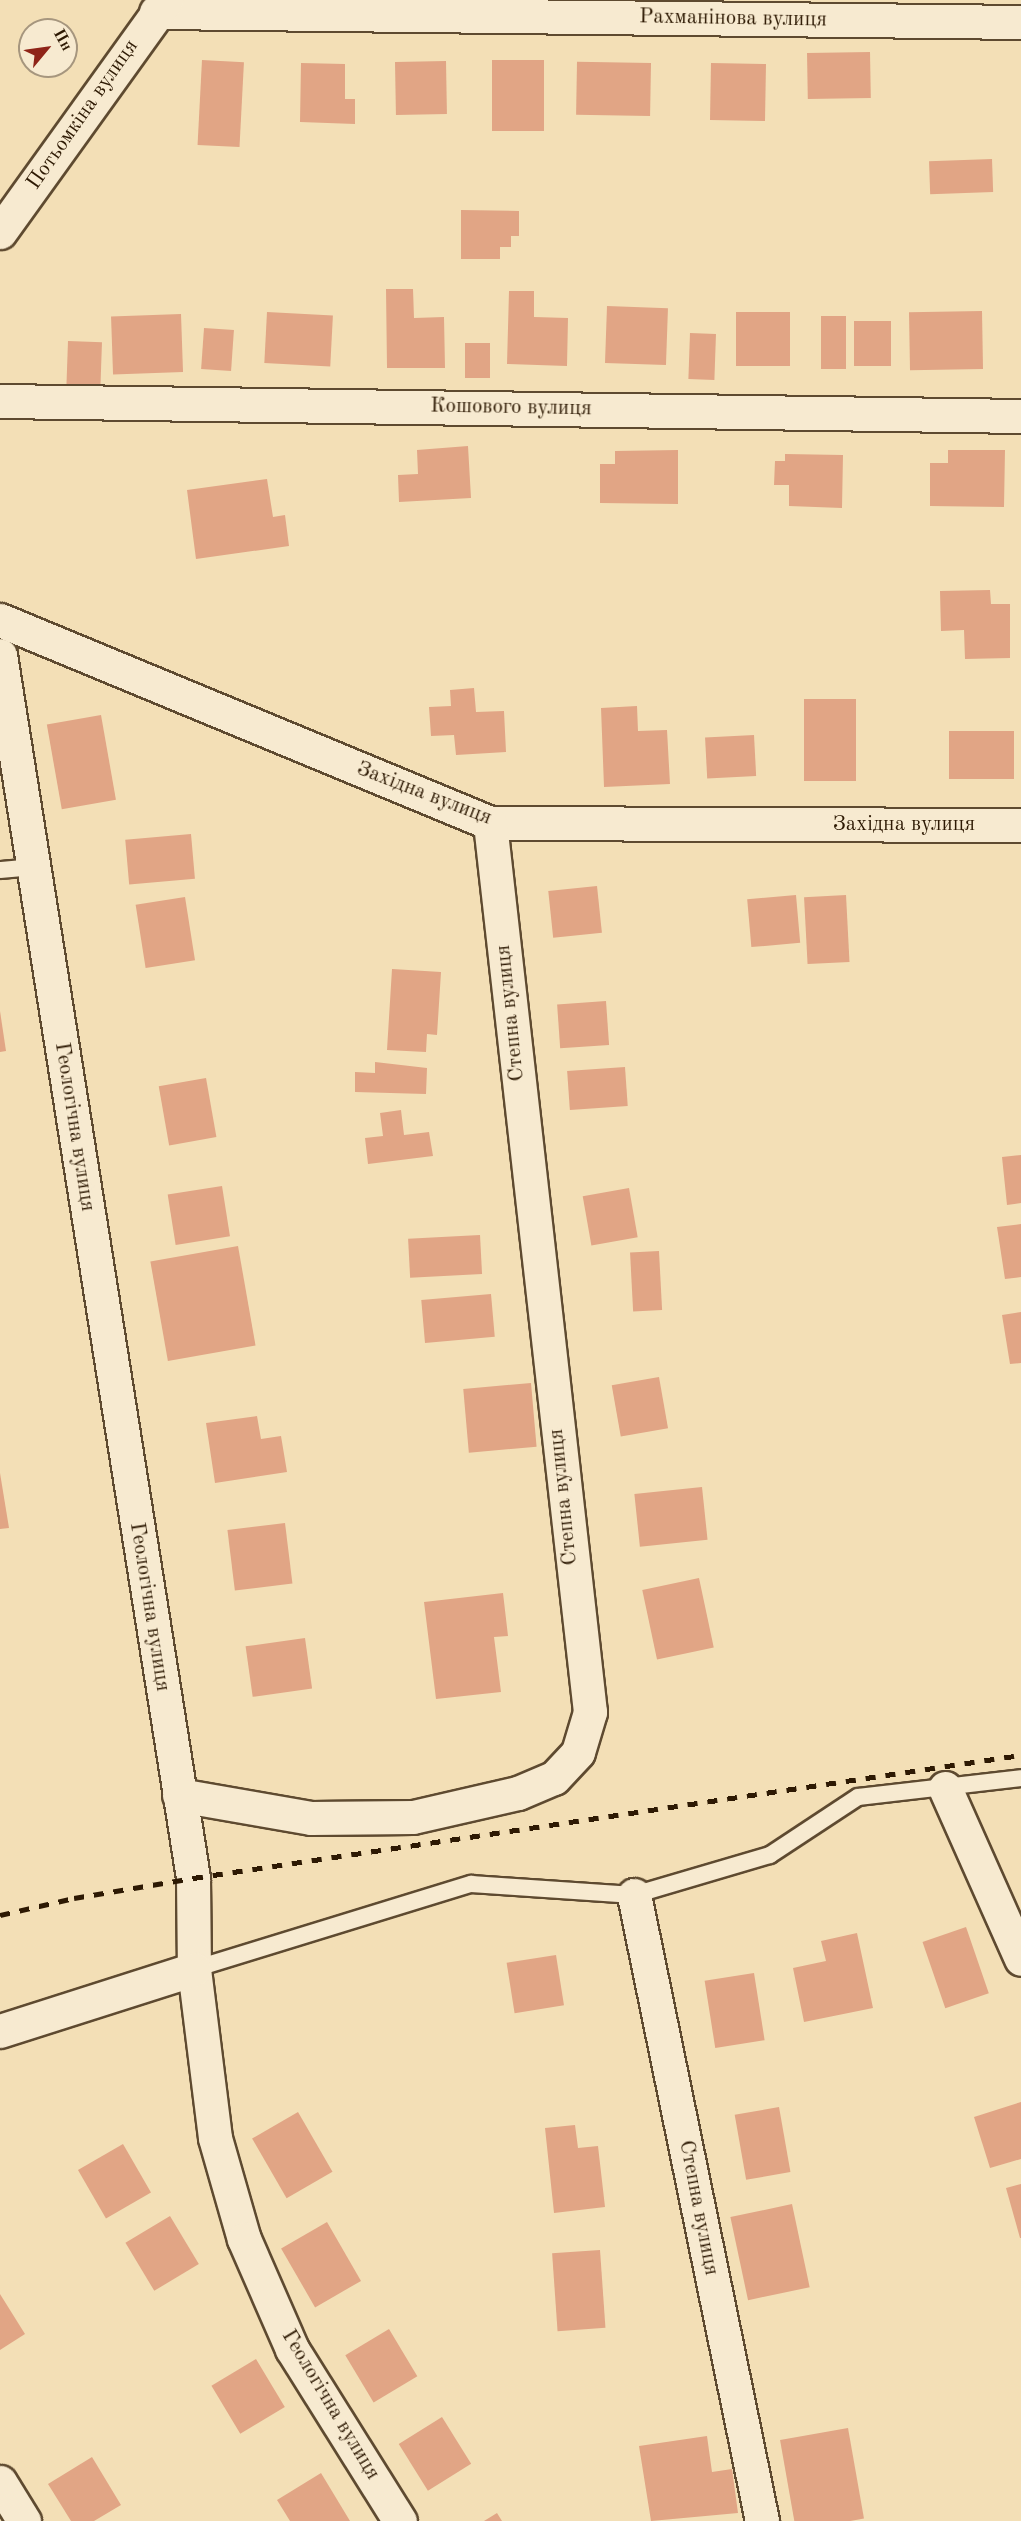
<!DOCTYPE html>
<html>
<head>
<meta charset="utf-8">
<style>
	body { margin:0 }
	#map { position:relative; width:1021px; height:2521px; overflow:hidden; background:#f3dfb6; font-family:"Old Standard TT",serif }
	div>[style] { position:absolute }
	.building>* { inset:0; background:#e1a585; transform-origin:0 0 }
	.roads { filter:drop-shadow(2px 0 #5e4a30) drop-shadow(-2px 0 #5e4a30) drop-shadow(0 2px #5e4a30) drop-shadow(0 -2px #5e4a30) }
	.lane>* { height:16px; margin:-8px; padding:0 8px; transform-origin:8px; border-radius:8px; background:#f7ead0 }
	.street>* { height:33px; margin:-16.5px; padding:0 16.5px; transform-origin:16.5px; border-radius:16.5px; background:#f7ead0 }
	.rail>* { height:4.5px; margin-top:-2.25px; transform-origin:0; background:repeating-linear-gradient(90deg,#2d1903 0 10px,transparent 0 20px) }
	span { translate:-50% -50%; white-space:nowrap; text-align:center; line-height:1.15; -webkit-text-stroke:5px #f7ead0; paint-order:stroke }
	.street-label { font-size:21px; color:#2d1903 }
	.north { position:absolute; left:18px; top:18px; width:60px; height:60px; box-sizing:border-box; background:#f7ead0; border:2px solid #a6967e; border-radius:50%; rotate:61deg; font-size:16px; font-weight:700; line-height:24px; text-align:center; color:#2d1903 }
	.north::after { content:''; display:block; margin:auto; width:21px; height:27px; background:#8f2418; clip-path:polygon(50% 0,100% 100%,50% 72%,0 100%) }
</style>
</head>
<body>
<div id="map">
	<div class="building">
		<i style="left:870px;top:52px;width:46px;height:63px;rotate:89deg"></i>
		<i style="left:202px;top:60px;width:42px;height:85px;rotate:3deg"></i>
		<i style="left:492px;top:60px;width:52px;height:71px"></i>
		<i style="left:446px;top:61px;width:53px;height:51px;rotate:89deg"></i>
		<i style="clip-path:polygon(301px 63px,345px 64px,345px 99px,355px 99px,355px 124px,300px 122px)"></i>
		<i style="left:651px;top:63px;width:53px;height:74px;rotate:91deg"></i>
		<i style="left:711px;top:63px;width:55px;height:57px;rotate:1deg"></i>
		<i style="left:992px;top:159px;width:33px;height:63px;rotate:88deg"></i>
		<i style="clip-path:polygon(461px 210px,519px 211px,519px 236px,511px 236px,511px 247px,500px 247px,500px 259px,461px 259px)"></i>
		<i style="clip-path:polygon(386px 289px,413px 289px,414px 318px,444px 317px,445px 368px,387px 368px)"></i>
		<i style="clip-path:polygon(509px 291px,534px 291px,534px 317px,568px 318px,567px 366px,507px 364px)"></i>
		<i style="left:607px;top:306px;width:61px;height:57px;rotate:2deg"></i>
		<i style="left:982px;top:311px;width:58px;height:73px;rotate:89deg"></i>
		<i style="left:267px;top:312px;width:66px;height:51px;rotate:3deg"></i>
		<i style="left:736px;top:312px;width:54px;height:54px"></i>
		<i style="left:181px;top:314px;width:58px;height:70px;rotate:88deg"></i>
		<i style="left:821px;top:316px;width:25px;height:53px"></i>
		<i style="left:854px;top:321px;width:37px;height:45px"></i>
		<i style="left:204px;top:328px;width:30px;height:41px;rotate:4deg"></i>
		<i style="left:690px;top:333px;width:26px;height:46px;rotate:2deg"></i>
		<i style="left:68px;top:341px;width:34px;height:43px;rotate:2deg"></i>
		<i style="left:465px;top:343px;width:25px;height:35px"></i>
		<i style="clip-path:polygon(468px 446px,471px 498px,399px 502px,398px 475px,418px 474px,417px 450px)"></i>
		<i style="clip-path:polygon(678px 450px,678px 504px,600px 503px,600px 464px,615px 464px,615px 451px)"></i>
		<i style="clip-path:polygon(948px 450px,1005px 450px,1004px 507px,930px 506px,930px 463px,948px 463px)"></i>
		<i style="clip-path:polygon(785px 454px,843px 455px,842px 508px,789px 506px,789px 485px,774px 485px,775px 461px,785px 461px)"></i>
		<i style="clip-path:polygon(267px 479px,273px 517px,285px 515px,289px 546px,196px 559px,187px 490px)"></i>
		<i style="clip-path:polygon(990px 590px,991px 604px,1010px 604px,1010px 658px,965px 659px,964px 630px,941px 631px,940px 591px)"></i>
		<i style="clip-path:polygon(474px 688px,476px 712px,504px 711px,506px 752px,456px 755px,454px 735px,431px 736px,429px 707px,451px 706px,450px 690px)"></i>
		<i style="left:804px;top:699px;width:52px;height:82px"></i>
		<i style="clip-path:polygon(637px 706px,638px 731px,667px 730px,670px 784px,604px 787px,601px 708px)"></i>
		<i style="left:101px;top:715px;width:86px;height:55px;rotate:80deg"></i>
		<i style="left:1014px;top:731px;width:48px;height:65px;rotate:90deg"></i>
		<i style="left:754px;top:735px;width:41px;height:49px;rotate:87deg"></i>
		<i style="left:191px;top:834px;width:45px;height:66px;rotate:85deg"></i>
		<i style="left:597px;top:886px;width:47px;height:49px;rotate:84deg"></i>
		<i style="left:796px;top:895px;width:48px;height:49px;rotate:85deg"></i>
		<i style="left:846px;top:895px;width:67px;height:42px;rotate:87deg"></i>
		<i style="left:185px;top:897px;width:64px;height:50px;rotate:81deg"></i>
		<i style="clip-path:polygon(392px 969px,441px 972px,437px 1035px,427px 1034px,426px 1052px,387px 1050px)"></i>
		<i style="left:606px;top:1001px;width:44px;height:49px;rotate:86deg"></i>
		<i style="clip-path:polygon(0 1011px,6px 1051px,0 1052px)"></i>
		<i style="clip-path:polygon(375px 1062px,427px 1068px,426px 1094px,355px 1092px,355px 1072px,375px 1073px)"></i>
		<i style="left:625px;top:1067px;width:39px;height:58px;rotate:86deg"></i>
		<i style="left:206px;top:1078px;width:60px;height:48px;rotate:80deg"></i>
		<i style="clip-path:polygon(401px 1110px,404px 1135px,429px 1132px,433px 1156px,368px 1164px,365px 1138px,383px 1136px,380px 1113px)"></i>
		<i style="clip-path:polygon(1021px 1155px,1021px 1203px,1007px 1205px,1002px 1157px)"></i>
		<i style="left:222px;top:1186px;width:51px;height:55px;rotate:81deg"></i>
		<i style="left:629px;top:1188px;width:50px;height:47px;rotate:80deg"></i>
		<i style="clip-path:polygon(1021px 1224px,1021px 1277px,1005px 1279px,997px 1227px)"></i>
		<i style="left:480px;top:1235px;width:39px;height:72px;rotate:87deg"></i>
		<i style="left:238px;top:1246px;width:101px;height:89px;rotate:80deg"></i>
		<i style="left:659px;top:1251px;width:59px;height:29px;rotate:87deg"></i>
		<i style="left:491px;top:1294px;width:43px;height:70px;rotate:85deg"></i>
		<i style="clip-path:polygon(1021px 1312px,1021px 1363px,1010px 1364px,1002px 1315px)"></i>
		<i style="left:659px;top:1377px;width:52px;height:48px;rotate:80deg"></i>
		<i style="left:531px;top:1383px;width:64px;height:68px;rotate:85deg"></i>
		<i style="clip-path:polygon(257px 1416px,261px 1439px,281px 1436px,287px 1472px,215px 1483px,206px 1423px)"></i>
		<i style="clip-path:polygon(0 1473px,9px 1528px,0 1529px)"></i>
		<i style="left:702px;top:1487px;width:53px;height:68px;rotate:84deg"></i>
		<i style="left:285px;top:1523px;width:61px;height:58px;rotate:83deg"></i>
		<i style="left:699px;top:1578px;width:71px;height:58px;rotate:78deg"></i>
		<i style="clip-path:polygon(503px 1593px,508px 1636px,494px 1637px,501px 1692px,436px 1699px,424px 1602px)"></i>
		<i style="left:305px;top:1638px;width:51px;height:60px;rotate:82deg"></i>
		<i style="left:966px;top:1927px;width:70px;height:46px;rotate:71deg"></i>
		<i style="clip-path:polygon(857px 1933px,873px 2008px,804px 2022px,793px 1968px,826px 1961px,821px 1941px)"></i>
		<i style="left:556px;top:1955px;width:51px;height:50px;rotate:81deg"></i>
		<i style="left:754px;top:1973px;width:68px;height:50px;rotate:81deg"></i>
		<i style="clip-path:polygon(1021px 2102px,1021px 2159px,990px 2168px,974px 2117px)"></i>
		<i style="left:779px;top:2107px;width:66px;height:45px;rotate:80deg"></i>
		<i style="left:298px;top:2112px;width:69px;height:53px;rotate:60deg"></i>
		<i style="clip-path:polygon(575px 2125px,578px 2148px,598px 2146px,605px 2207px,554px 2213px,545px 2128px)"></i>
		<i style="left:123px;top:2144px;width:56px;height:52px;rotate:60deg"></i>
		<i style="clip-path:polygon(1021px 2184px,1021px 2238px,1020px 2238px,1006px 2188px)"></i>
		<i style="left:792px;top:2204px;width:85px;height:63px;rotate:78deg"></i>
		<i style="left:170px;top:2216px;width:56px;height:52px;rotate:59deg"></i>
		<i style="left:327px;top:2222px;width:68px;height:53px;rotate:60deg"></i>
		<i style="left:600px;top:2250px;width:78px;height:48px;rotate:86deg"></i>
		<i style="clip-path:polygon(0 2294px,25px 2334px,0 2350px)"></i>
		<i style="left:389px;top:2329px;width:55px;height:51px;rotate:59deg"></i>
		<i style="left:256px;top:2359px;width:56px;height:52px;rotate:59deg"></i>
		<i style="left:442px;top:2417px;width:55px;height:51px;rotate:58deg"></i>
		<i style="left:848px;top:2428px;width:92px;height:69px;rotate:80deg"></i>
		<i style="clip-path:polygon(707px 2436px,712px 2472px,732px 2469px,738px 2513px,651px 2521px,639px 2446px)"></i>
		<i style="clip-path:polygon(92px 2457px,121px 2505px,94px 2521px,71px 2521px,48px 2484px)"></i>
		<i style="clip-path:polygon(321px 2473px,350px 2521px,290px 2521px,277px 2500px)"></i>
		<i style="clip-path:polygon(497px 2513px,502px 2521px,484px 2521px)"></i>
	</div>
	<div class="roads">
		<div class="lane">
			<i style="left:0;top:870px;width:34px;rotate:-5deg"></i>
			<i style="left:194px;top:1969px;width:290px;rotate:-17.1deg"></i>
			<i style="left:471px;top:1884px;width:163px;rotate:3.9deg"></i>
			<i style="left:634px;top:1895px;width:142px;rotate:-16.4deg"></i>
			<i style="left:770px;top:1855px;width:105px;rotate:-33.4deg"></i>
			<i style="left:858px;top:1797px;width:164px;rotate:-6.6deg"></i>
		</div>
		<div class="street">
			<i style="left:156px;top:12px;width:865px;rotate:0.66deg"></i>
			<i style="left:0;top:232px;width:286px;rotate:-54.3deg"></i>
			<i style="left:0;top:401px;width:1021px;rotate:0.84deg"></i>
			<i style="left:0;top:620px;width:530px;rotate:22.5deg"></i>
			<i style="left:490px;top:823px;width:531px;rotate:0.22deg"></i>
			<i style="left:0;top:655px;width:1238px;rotate:81.03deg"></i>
			<i style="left:193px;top:1878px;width:91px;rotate:89.4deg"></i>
			<i style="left:194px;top:1969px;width:170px;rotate:82.9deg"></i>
			<i style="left:215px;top:2138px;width:105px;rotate:74deg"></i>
			<i style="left:244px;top:2239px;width:120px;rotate:66.4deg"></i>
			<i style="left:292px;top:2349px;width:203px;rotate:57.9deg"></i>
			<i style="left:945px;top:1788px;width:187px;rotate:66deg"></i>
			<i style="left:179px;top:1795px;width:134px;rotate:9.9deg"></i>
			<i style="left:311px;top:1818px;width:102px;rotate:-0.6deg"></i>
			<i style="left:413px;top:1817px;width:108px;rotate:-12.9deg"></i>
			<i style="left:518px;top:1793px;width:39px;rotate:-23deg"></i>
			<i style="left:554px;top:1778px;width:35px;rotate:-47deg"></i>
			<i style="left:578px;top:1752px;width:42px;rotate:-73.3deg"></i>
			<i style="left:590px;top:1712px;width:895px;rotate:-96.42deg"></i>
			<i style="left:634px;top:1895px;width:639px;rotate:78.44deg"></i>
			<i style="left:0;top:2031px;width:204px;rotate:-17.7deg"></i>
			<i style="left:0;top:2482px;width:46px;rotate:58.4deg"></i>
		</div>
	</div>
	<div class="rail">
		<i style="left:0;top:1915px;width:76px;rotate:-12.9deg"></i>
		<i style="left:74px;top:1898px;width:121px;rotate:-9.5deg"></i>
		<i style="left:193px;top:1878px;width:837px;rotate:-8.45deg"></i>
	</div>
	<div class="street-label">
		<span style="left:733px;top:19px;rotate:1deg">Рахманінова вулиця</span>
		<span style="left:83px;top:115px;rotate:-55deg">Потьомкіна вулиця</span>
		<span style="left:511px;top:408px;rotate:1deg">Кошового вулиця</span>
		<span style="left:424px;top:794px;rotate:21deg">Західна вулиця</span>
		<span style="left:904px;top:825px">Західна вулиця</span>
		<span style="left:511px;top:1013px;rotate:-96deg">Степна вулиця</span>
		<span style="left:74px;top:1127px;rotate:81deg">Геологічна вулиця</span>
		<span style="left:564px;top:1497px;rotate:-96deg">Степна вулиця</span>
		<span style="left:149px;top:1607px;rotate:81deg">Геологічна вулиця</span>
		<span style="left:698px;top:2208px;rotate:79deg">Степна вулиця</span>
		<span style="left:330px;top:2405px;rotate:59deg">Геологічна вулиця</span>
	</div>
	<div class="north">Пн</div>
</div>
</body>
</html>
